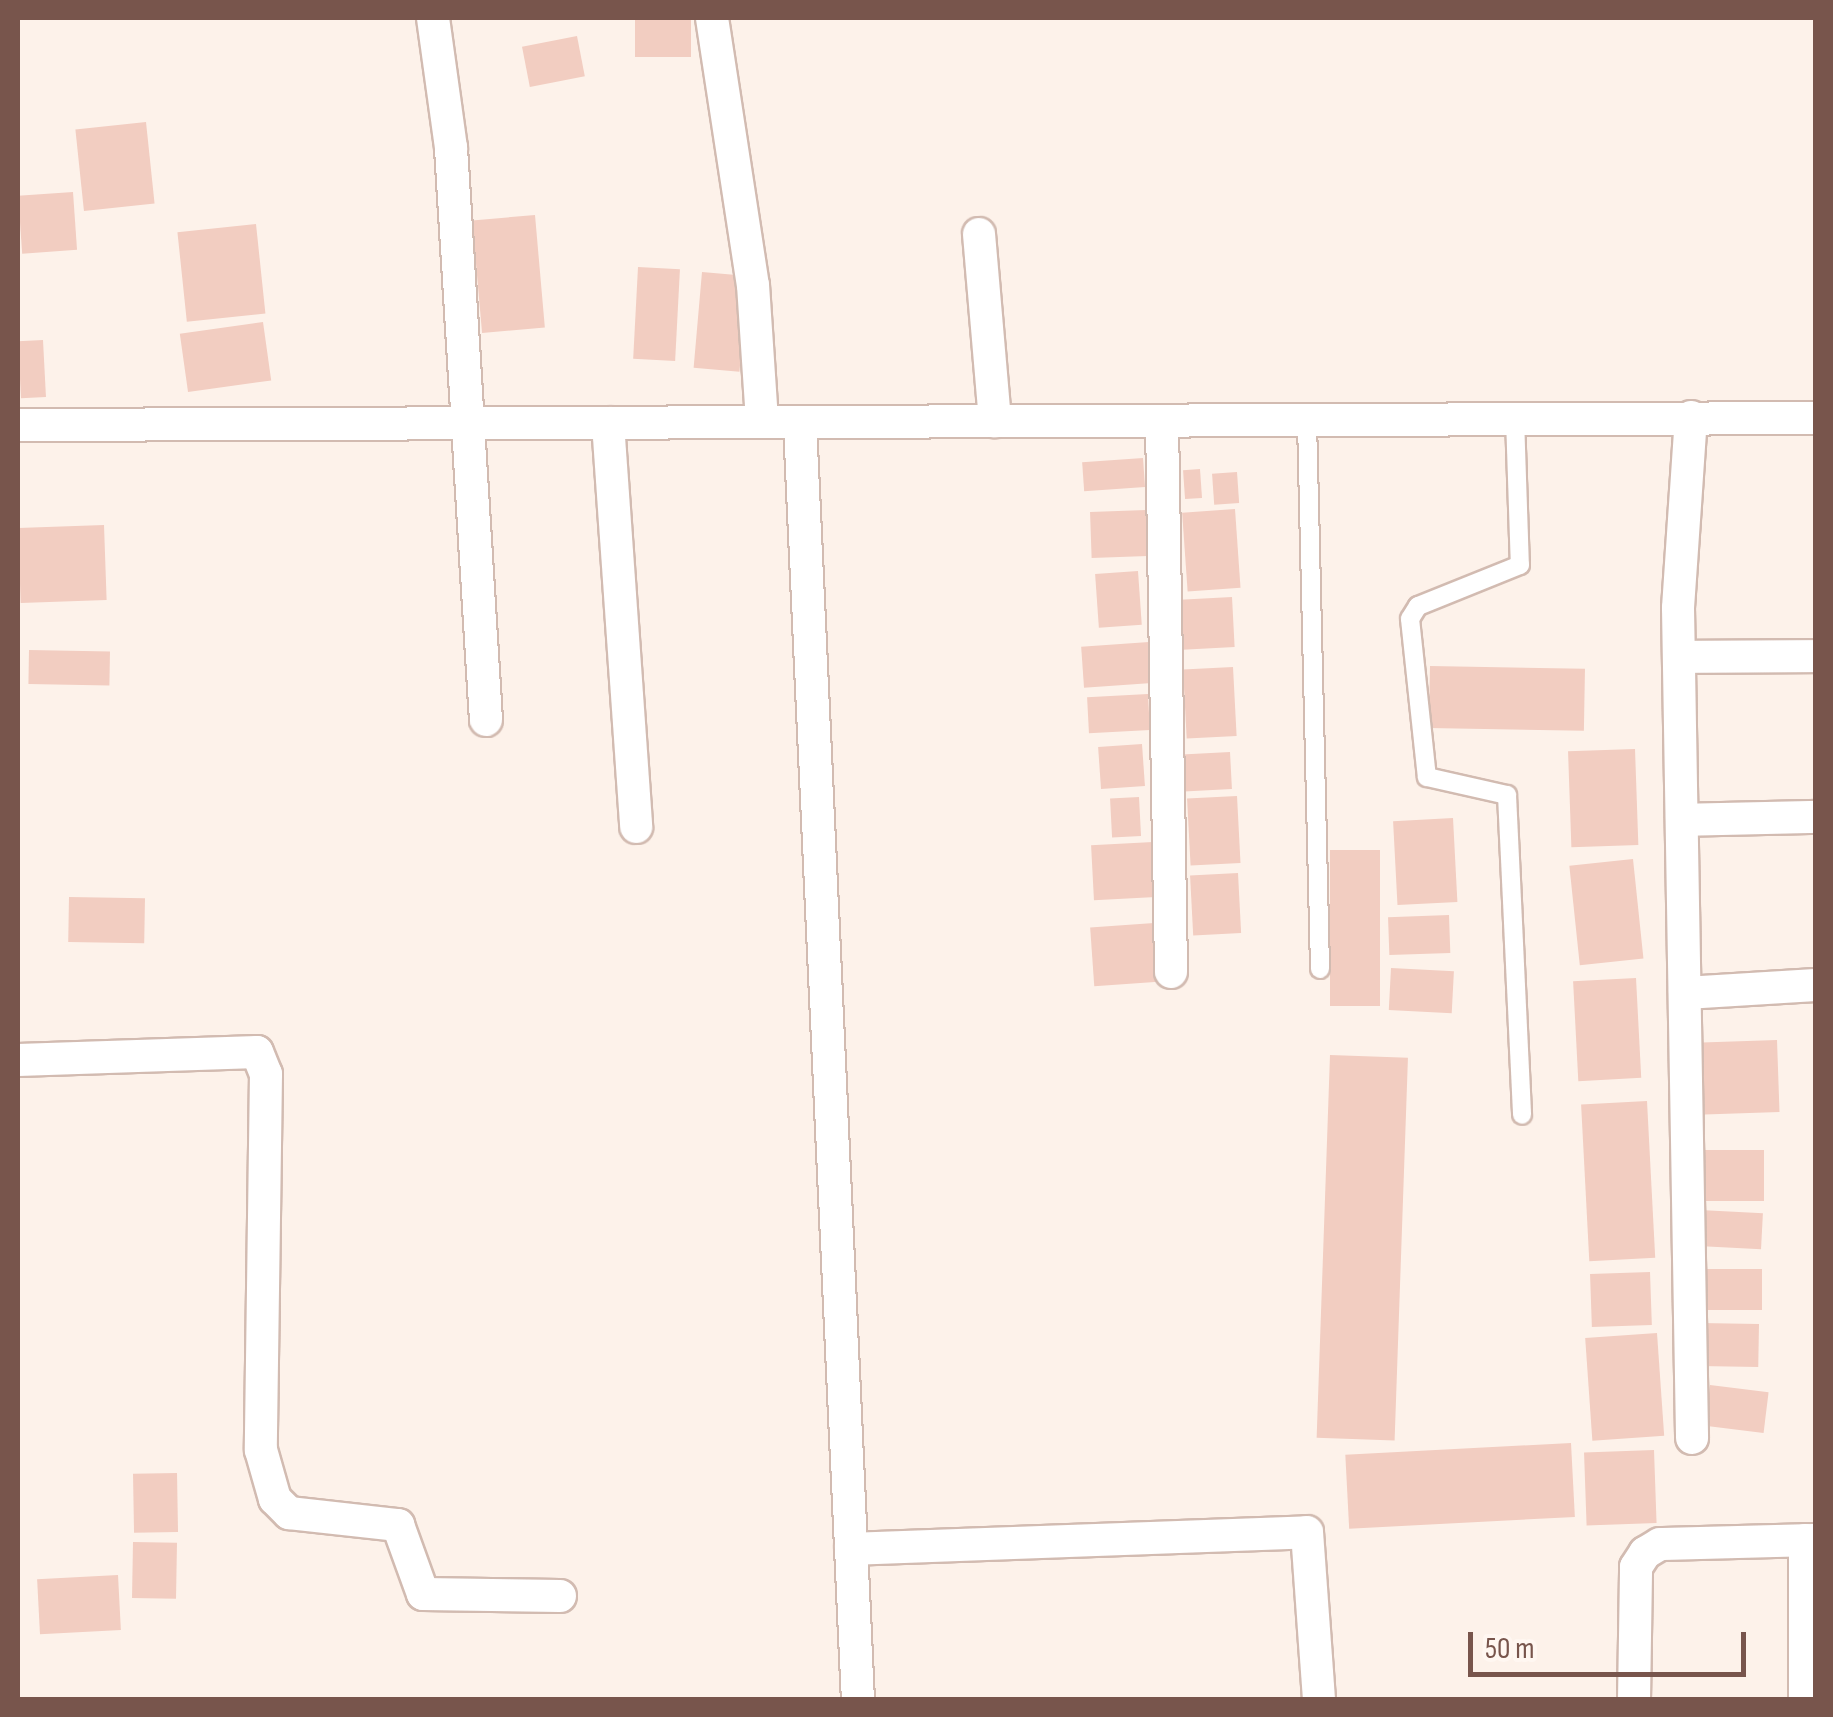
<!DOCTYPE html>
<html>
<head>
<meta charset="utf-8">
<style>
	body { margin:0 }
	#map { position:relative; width:1833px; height:1717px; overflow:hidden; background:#fdf2ea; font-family:"Sofia Sans Condensed",sans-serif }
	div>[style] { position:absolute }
	.building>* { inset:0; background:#f2cdc1; transform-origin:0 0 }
	.roads { filter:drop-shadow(2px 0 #d2bbb1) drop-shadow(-2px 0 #d2bbb1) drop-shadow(0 2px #d2bbb1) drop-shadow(0 -2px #d2bbb1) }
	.lane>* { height:18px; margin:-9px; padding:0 9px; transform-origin:9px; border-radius:9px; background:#fff }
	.street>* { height:32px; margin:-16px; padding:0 16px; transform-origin:16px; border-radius:16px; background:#fff }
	span { translate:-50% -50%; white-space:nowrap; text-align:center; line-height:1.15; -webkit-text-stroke:9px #fff7f1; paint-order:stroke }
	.frame { position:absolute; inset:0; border:20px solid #78554c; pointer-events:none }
	.scale { position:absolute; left:1468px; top:1632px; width:278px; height:45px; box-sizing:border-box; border:5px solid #78554c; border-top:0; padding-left:12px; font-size:30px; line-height:35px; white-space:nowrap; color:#78554c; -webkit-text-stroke:8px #fff7f1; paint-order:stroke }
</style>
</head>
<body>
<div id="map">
	<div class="building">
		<i style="left:635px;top:18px;width:56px;height:39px"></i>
		<i style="left:577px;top:36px;width:41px;height:56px;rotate:79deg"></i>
		<i style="left:146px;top:122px;width:82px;height:71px;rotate:84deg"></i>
		<i style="left:73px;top:192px;width:58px;height:55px;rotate:86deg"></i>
		<i style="left:535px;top:215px;width:113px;height:63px;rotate:85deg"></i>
		<i style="left:256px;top:224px;width:90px;height:79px;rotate:84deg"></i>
		<i style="left:638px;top:267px;width:42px;height:92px;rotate:3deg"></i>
		<i style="left:702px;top:272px;width:46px;height:96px;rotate:5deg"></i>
		<i style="left:263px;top:322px;width:59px;height:84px;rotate:82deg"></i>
		<i style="left:43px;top:340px;width:57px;height:25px;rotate:87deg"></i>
		<i style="left:1143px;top:458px;width:29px;height:61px;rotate:86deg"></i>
		<i style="left:1200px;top:469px;width:29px;height:17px;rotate:86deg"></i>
		<i style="left:1237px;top:472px;width:31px;height:25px;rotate:86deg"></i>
		<i style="left:1235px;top:509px;width:79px;height:53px;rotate:86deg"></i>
		<i style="left:1146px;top:510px;width:46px;height:56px;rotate:88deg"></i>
		<i style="left:104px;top:525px;width:75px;height:86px;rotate:88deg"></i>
		<i style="left:1138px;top:571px;width:54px;height:43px;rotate:86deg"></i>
		<i style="left:1232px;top:597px;width:50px;height:52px;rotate:87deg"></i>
		<i style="left:1149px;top:642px;width:41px;height:68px;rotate:86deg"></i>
		<i style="left:29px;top:650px;width:81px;height:34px;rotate:1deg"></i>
		<i style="left:1430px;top:666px;width:155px;height:62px;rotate:1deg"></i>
		<i style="left:1233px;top:667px;width:69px;height:50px;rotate:87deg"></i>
		<i style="left:1148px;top:694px;width:36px;height:61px;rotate:87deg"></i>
		<i style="left:1142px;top:744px;width:42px;height:44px;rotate:86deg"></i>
		<i style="left:1635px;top:749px;width:96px;height:67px;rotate:88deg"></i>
		<i style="left:1230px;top:752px;width:37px;height:48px;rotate:87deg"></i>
		<i style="left:1237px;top:796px;width:67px;height:50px;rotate:87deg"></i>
		<i style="left:1139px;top:797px;width:39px;height:29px;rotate:87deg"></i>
		<i style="left:1453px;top:818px;width:84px;height:60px;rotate:87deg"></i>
		<i style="left:1153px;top:842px;width:55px;height:62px;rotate:87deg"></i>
		<i style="left:1330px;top:850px;width:50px;height:156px"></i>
		<i style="left:1633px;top:859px;width:100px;height:64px;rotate:84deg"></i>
		<i style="left:1238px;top:873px;width:60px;height:48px;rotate:87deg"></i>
		<i style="left:69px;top:897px;width:76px;height:45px;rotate:1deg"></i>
		<i style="left:1449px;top:915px;width:38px;height:61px;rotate:88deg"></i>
		<i style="left:1154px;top:923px;width:59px;height:64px;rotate:86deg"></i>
		<i style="left:1391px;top:968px;width:63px;height:42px;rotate:3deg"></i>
		<i style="left:1636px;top:978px;width:100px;height:63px;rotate:87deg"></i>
		<i style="left:1777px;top:1040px;width:72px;height:75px;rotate:88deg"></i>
		<i style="left:1330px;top:1055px;width:78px;height:383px;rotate:2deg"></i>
		<i style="left:1647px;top:1101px;width:157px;height:66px;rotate:87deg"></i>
		<i style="left:1697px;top:1150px;width:67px;height:51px"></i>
		<i style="left:1700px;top:1210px;width:63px;height:36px;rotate:3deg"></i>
		<i style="left:1697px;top:1269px;width:65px;height:41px"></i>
		<i style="left:1650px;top:1272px;width:53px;height:60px;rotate:88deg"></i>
		<i style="left:1700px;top:1323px;width:59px;height:43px;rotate:1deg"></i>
		<i style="left:1657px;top:1333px;width:103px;height:72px;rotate:86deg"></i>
		<i style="left:1710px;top:1385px;width:59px;height:41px;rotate:7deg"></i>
		<i style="left:1571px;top:1443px;width:74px;height:226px;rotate:87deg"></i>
		<i style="left:1654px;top:1450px;width:73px;height:70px;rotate:88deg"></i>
		<i style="left:177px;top:1473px;width:59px;height:44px;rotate:89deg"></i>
		<i style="left:133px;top:1542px;width:44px;height:56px;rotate:1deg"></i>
		<i style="left:118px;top:1575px;width:55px;height:81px;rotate:87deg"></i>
	</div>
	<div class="roads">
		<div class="lane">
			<i style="left:1515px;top:418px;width:147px;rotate:88.1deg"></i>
			<i style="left:1520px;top:565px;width:110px;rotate:158.1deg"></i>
			<i style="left:1418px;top:606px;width:15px;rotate:122deg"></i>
			<i style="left:1410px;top:619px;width:159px;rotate:83.9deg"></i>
			<i style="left:1427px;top:777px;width:82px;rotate:12.7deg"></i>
			<i style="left:1507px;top:795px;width:320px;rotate:87.3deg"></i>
			<i style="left:1307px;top:421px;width:548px;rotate:88.64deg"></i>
		</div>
		<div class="street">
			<i style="left:433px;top:18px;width:131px;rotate:82.1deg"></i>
			<i style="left:451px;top:148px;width:573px;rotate:86.5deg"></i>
			<i style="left:712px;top:18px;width:270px;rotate:81.3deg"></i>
			<i style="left:753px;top:285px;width:135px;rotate:86.2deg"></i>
			<i style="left:979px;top:234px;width:188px;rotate:85.1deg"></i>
			<i style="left:1691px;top:417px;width:191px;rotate:93.9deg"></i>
			<i style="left:1678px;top:608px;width:830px;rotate:89.03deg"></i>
			<i style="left:1162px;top:422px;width:550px;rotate:89.06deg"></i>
			<i style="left:608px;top:423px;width:405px;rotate:86deg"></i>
			<i style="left:800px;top:424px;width:1277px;rotate:87.4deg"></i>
			<i style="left:18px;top:425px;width:1798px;rotate:-0.22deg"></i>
			<i style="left:1679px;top:657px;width:137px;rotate:-0.4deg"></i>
			<i style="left:1682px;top:820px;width:134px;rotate:-1.3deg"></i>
			<i style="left:1685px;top:993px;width:131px;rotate:-3.5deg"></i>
			<i style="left:18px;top:1060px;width:239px;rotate:-1.9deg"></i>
			<i style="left:257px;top:1052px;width:24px;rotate:68deg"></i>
			<i style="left:266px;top:1074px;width:376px;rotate:90.8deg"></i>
			<i style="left:261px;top:1450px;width:51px;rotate:74.1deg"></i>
			<i style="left:275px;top:1499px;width:20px;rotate:45deg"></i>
			<i style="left:289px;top:1513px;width:110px;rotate:6.3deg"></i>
			<i style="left:398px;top:1525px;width:73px;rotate:70.1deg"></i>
			<i style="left:423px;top:1594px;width:137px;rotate:0.8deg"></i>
			<i style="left:1805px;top:1540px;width:160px;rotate:90deg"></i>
			<i style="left:851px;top:1549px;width:456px;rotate:-2.1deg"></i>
			<i style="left:1307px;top:1532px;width:168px;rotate:85.9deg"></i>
			<i style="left:1634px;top:1700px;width:133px;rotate:-89.1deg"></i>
			<i style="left:1636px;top:1567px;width:17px;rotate:-57deg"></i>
			<i style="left:1645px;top:1553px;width:17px;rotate:-31deg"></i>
			<i style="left:1660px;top:1544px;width:156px;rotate:-1.5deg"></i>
		</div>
	</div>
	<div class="frame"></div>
	<div class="scale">50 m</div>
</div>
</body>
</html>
